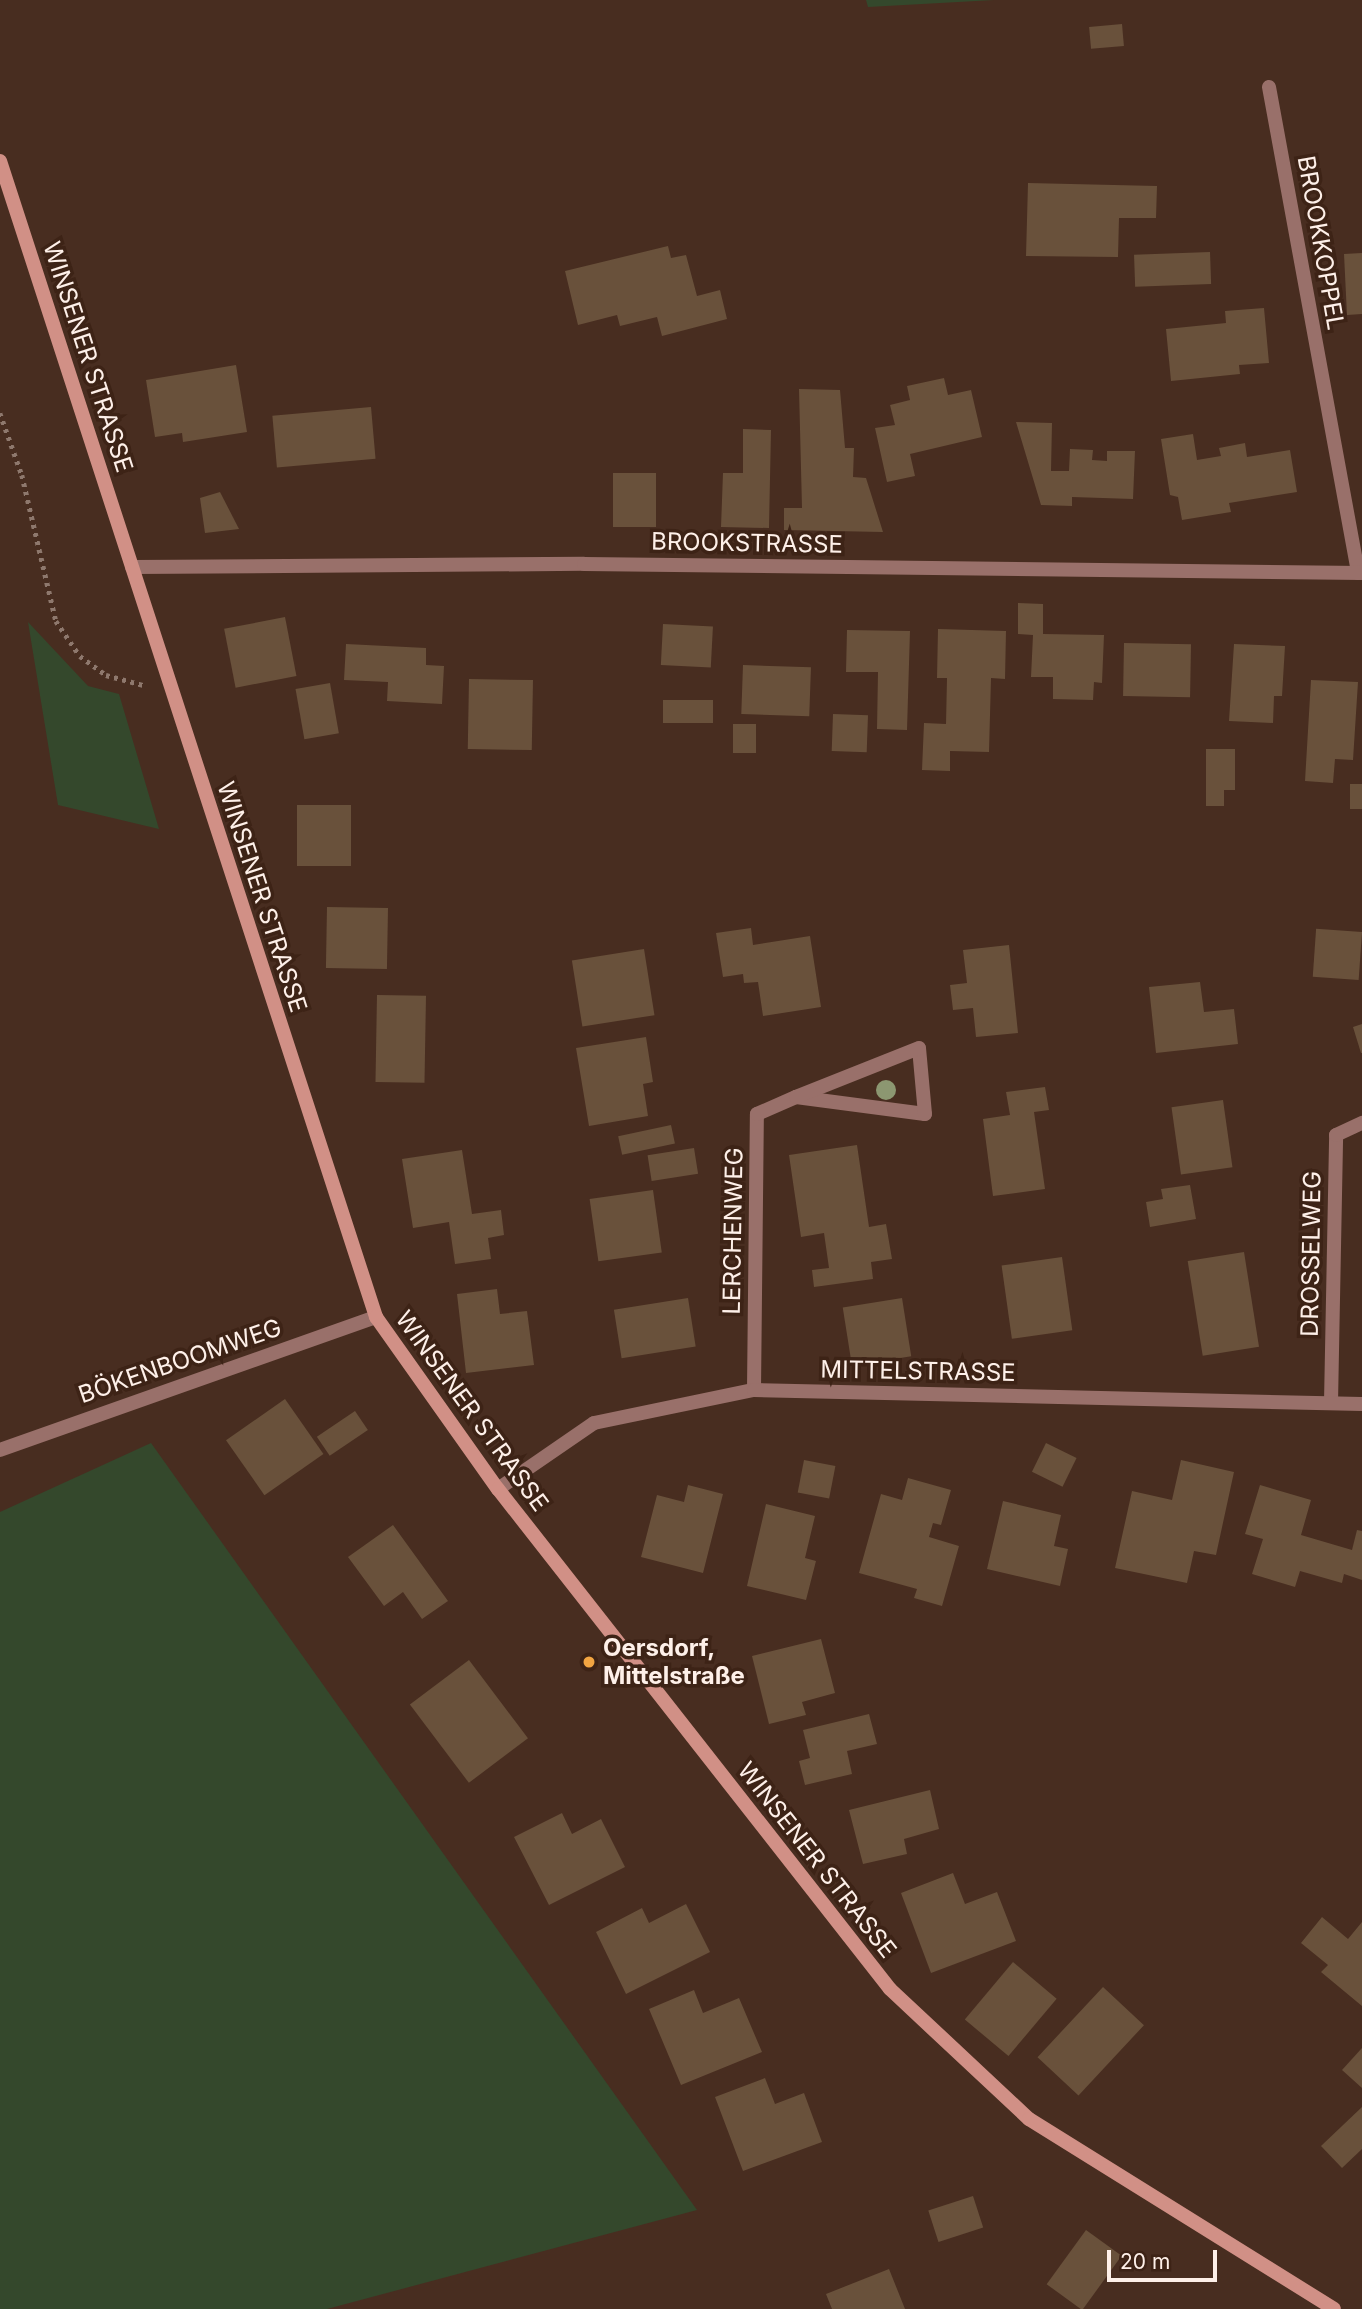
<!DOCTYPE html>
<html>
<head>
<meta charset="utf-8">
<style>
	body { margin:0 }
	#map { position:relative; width:1362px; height:2309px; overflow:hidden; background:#482d20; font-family:Inter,sans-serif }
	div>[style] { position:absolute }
	.green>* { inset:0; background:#34482c }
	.building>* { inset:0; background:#69513b; transform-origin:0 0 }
	.path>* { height:4.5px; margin-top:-2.25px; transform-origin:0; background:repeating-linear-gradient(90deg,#8e786d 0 3.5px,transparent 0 8.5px) }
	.street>* { height:14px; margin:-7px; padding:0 7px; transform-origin:7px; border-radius:7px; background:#99706a }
	.secondary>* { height:14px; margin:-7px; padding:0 7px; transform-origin:7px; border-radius:7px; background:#d19086 }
	.trees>* { width:20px; height:20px; margin:-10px; border-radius:50%; background:#8c9771 }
	.dots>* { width:19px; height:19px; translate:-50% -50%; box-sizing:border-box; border:4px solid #3d2316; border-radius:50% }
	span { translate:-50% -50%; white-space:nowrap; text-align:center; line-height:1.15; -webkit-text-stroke:7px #3d2316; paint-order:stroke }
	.street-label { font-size:24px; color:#fef0e9 }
	.poi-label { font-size:24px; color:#fef0e9; font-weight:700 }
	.left { translate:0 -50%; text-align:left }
	.scale { position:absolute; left:1107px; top:2250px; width:110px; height:32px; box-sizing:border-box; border:4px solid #fef0e9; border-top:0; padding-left:9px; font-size:21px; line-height:24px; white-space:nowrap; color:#fef0e9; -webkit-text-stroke:5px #3d2316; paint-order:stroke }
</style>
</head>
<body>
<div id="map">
	<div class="green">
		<i style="clip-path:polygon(866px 0,994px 0,868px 7px)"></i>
		<i style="clip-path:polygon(28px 622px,88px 686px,119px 694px,159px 829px,58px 805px)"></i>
		<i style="clip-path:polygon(151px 1443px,697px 2210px,327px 2309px,0 2309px,0 1512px)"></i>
	</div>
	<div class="building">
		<i style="left:1122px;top:24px;width:22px;height:33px;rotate:85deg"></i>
		<i style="clip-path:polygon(1028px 183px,1157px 186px,1156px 218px,1119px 218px,1118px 257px,1026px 256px)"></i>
		<i style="clip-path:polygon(668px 246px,671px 258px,686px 255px,697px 296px,720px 290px,727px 319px,662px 336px,657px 317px,620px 326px,617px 315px,578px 325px,565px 271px)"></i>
		<i style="left:1210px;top:252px;width:32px;height:76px;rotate:88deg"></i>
		<i style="clip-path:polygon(1362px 253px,1362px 314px,1347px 315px,1344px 254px)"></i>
		<i style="clip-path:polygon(1264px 308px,1269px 363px,1239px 365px,1240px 374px,1171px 381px,1166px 329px,1226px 323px,1225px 311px)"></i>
		<i style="clip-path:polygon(236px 365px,247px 432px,183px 442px,182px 433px,155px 437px,146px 380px)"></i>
		<i style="clip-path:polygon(944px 378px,948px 395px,971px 390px,982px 437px,910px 454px,915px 476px,887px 482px,875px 428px,895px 425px,890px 405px,910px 400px,907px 386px)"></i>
		<i style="clip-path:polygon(799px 389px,840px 390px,845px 448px,854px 448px,853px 477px,866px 478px,883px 532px,784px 530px,784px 508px,802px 508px)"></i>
		<i style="left:371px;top:407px;width:52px;height:99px;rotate:85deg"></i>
		<i style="clip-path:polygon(1016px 422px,1052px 423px,1051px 471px,1069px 471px,1070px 449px,1093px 450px,1092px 460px,1107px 461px,1107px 451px,1135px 451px,1133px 499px,1072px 497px,1072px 506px,1041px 505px)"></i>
		<i style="clip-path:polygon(743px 429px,771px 430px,769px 528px,721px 527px,723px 473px,743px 473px)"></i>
		<i style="clip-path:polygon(1193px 434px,1197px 460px,1221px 456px,1219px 448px,1245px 443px,1247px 457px,1290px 450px,1297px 492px,1229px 503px,1231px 512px,1182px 520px,1178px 497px,1170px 495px,1161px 439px)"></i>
		<i style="left:613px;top:473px;width:43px;height:54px"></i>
		<i style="clip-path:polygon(220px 492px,239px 529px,205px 533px,200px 498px)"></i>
		<i style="clip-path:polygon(1018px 603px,1043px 604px,1043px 634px,1104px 635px,1102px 683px,1094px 682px,1093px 700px,1053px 699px,1053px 677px,1031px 677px,1033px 635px,1018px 634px)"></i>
		<i style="left:285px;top:617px;width:60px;height:62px;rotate:79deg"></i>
		<i style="left:663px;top:624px;width:50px;height:41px;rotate:3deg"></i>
		<i style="clip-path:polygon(938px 629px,1006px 631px,1005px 679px,991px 678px,989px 752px,950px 751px,950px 771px,922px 770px,924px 723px,946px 724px,947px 678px,937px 678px)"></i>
		<i style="clip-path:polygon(847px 630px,910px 631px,907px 730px,877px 729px,878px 672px,846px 672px)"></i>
		<i style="left:1124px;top:643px;width:67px;height:53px;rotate:1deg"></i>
		<i style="clip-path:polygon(346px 644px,426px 648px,426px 665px,444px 666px,442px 704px,387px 701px,388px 682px,344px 680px)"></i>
		<i style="clip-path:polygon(1234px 644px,1285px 646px,1282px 696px,1274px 696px,1273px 723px,1229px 721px)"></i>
		<i style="left:743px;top:665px;width:68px;height:49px;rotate:2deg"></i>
		<i style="left:469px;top:679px;width:64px;height:70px;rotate:1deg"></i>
		<i style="clip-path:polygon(1311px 680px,1358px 682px,1353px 760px,1335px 759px,1333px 783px,1305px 781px)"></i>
		<i style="left:330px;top:683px;width:51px;height:35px;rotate:80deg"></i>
		<i style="left:663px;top:700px;width:50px;height:23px"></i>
		<i style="left:833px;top:714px;width:35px;height:37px;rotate:2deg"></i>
		<i style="left:756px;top:724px;width:29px;height:23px;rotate:90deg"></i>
		<i style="clip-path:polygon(1206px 749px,1235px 749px,1235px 790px,1224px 790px,1224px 806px,1206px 806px)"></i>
		<i style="left:1350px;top:784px;width:12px;height:25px"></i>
		<i style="left:297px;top:805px;width:54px;height:61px"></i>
		<i style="left:327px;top:907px;width:61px;height:61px;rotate:1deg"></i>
		<i style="clip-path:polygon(751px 928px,753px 945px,810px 936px,821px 1007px,763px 1016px,758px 982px,744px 983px,743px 974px,723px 977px,716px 933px)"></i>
		<i style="left:1362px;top:932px;width:48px;height:46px;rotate:94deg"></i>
		<i style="clip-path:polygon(1009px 945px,1018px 1033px,976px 1037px,973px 1008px,953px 1010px,950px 985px,967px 983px,963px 950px)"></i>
		<i style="left:644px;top:949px;width:67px;height:73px;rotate:81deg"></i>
		<i style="clip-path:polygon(1200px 982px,1204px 1012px,1234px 1009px,1238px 1044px,1156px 1053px,1149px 987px)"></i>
		<i style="left:377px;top:995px;width:49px;height:87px;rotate:1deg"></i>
		<i style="clip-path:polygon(1362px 1024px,1362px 1053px,1361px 1053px,1353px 1027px)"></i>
		<i style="clip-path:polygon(646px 1037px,653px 1082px,643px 1084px,648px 1116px,589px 1126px,576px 1048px)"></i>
		<i style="clip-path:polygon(1045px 1087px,1049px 1110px,1034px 1112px,1045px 1189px,993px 1196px,983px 1119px,1010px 1115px,1006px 1092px)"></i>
		<i style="left:1223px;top:1100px;width:68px;height:52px;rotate:82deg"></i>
		<i style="left:671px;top:1125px;width:19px;height:54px;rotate:78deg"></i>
		<i style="clip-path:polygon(857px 1145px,869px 1227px,886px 1224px,892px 1259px,871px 1262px,873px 1279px,814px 1287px,812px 1270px,829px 1268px,824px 1233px,801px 1237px,789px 1155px)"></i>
		<i style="left:694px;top:1148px;width:26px;height:47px;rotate:81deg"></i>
		<i style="clip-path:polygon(462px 1150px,472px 1214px,501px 1210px,504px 1235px,488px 1238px,491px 1259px,455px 1264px,449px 1222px,413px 1228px,402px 1159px)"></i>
		<i style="clip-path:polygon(1190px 1185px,1196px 1219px,1150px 1227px,1146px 1202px,1163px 1199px,1161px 1189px)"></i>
		<i style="left:653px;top:1190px;width:63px;height:64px;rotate:82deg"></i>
		<i style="left:1244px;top:1252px;width:96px;height:57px;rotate:81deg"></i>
		<i style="left:1062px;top:1257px;width:74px;height:61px;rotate:82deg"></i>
		<i style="clip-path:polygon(497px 1289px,500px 1314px,527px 1311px,534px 1365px,466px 1373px,457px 1294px)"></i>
		<i style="left:688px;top:1298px;width:49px;height:75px;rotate:81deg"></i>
		<i style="left:902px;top:1298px;width:59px;height:60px;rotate:81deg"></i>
		<i style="left:285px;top:1399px;width:67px;height:72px;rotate:55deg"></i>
		<i style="left:355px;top:1411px;width:23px;height:46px;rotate:56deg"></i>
		<i style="left:1046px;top:1443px;width:34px;height:32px;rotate:26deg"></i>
		<i style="left:804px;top:1460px;width:32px;height:33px;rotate:11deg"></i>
		<i style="clip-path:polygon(1181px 1460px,1234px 1472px,1216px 1555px,1194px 1551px,1187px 1583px,1115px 1568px,1132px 1491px,1172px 1500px)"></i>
		<i style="clip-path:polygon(908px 1478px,951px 1490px,941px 1525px,933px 1523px,929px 1537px,959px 1546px,942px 1606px,914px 1598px,917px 1589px,859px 1573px,881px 1494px,902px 1500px)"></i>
		<i style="clip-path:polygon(688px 1485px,723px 1494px,703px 1573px,641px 1557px,657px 1495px,684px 1502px)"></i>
		<i style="clip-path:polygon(1260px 1485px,1311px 1500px,1301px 1535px,1352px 1550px,1357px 1530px,1362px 1531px,1362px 1580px,1344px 1574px,1342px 1583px,1300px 1571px,1295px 1587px,1252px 1574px,1263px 1539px,1245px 1534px)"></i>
		<i style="clip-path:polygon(1003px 1501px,1061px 1515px,1054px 1546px,1068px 1549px,1060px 1586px,987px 1569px)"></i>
		<i style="clip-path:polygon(766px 1504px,815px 1516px,805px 1558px,816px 1561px,806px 1600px,747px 1586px)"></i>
		<i style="clip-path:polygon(393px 1525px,448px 1601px,422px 1619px,403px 1592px,384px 1606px,348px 1557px)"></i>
		<i style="clip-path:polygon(821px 1639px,835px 1693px,802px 1702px,806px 1715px,769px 1724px,752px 1656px)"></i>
		<i style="left:469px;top:1660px;width:98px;height:74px;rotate:53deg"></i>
		<i style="clip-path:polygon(869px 1714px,877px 1744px,847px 1751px,852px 1774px,805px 1785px,799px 1761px,810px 1758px,803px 1730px)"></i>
		<i style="clip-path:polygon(930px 1790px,939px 1829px,904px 1839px,907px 1854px,863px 1864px,849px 1810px)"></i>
		<i style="clip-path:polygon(562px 1813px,572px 1834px,601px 1819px,625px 1867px,549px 1905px,514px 1837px)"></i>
		<i style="clip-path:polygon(953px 1873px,965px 1904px,997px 1892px,1016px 1941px,931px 1973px,901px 1893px)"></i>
		<i style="clip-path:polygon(686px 1904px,710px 1952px,626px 1994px,596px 1932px,642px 1908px,649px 1923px)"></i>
		<i style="clip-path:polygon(1322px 1917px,1348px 1939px,1362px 1922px,1362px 2006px,1321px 1972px,1328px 1965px,1301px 1943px)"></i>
		<i style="left:1013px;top:1962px;width:57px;height:75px;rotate:40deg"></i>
		<i style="left:1103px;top:1987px;width:56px;height:96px;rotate:43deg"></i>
		<i style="clip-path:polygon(694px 1990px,703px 2013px,739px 1998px,762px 2052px,681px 2085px,649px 2009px)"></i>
		<i style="clip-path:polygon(1362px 2048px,1362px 2088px,1342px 2070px)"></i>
		<i style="clip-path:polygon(765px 2078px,775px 2104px,804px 2093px,822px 2142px,743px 2171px,715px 2097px)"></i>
		<i style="clip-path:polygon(1362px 2107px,1362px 2149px,1342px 2168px,1321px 2146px)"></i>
		<i style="left:973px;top:2196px;width:33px;height:47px;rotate:72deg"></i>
		<i style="left:1086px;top:2230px;width:44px;height:67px;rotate:36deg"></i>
		<i style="clip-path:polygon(889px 2269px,905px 2309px,832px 2309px,826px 2294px)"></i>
	</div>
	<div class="path">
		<i style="left:0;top:413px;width:66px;rotate:70.5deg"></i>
		<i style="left:22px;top:475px;width:150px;rotate:76.9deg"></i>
		<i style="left:56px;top:621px;width:42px;rotate:55.6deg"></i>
		<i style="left:80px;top:656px;width:32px;rotate:36deg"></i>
		<i style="left:106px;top:675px;width:38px;rotate:15deg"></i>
	</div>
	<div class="street">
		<i style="left:1269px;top:87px;width:494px;rotate:79.6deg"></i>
		<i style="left:132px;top:567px;width:452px;rotate:-0.4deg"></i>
		<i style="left:584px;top:564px;width:778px;rotate:0.66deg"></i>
		<i style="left:754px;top:1390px;width:276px;rotate:-89.4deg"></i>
		<i style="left:757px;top:1114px;width:43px;rotate:-23.6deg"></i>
		<i style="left:796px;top:1097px;width:130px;rotate:7.5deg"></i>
		<i style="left:925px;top:1114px;width:66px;rotate:-95.2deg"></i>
		<i style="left:919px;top:1048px;width:132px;rotate:158.3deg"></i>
		<i style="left:1331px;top:1403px;width:268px;rotate:-88.9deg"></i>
		<i style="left:1336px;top:1135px;width:29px;rotate:-25deg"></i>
		<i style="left:0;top:1450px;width:399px;rotate:-19.5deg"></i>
		<i style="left:498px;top:1489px;width:116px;rotate:-34.5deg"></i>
		<i style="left:594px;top:1423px;width:163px;rotate:-11.7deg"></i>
		<i style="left:754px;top:1390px;width:608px;rotate:1.32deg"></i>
	</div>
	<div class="secondary">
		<i style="left:0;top:161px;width:1216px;rotate:71.98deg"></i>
		<i style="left:376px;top:1317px;width:211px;rotate:54.7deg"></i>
		<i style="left:498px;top:1489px;width:635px;rotate:51.9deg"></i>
		<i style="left:890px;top:1989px;width:190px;rotate:43.1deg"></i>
		<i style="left:1029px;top:2119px;width:359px;rotate:31.9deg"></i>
	</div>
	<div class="trees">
		<i style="left:886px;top:1090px"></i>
	</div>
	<div class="dots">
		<i style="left:589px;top:1662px;background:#f2a542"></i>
	</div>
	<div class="street-label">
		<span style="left:1321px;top:243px;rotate:80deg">BROOKKOPPEL</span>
		<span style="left:88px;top:357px;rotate:72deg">WINSENER STRASSE</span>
		<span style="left:747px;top:543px;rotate:1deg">BROOKSTRASSE</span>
		<span style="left:262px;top:897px;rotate:72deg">WINSENER STRASSE</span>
		<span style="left:733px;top:1231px;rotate:-89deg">LERCHENWEG</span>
		<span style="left:1311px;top:1254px;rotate:-89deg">DROSSELWEG</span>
		<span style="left:180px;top:1361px;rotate:-19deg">BÖKENBOOMWEG</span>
		<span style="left:918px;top:1371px;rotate:1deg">MITTELSTRASSE</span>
		<span style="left:472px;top:1411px;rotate:54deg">WINSENER STRASSE</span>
		<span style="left:817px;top:1860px;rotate:52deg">WINSENER STRASSE</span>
	</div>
	<div class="poi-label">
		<span class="left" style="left:603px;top:1662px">Oersdorf,<br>Mittelstraße</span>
	</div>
	<div class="scale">20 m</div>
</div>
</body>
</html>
